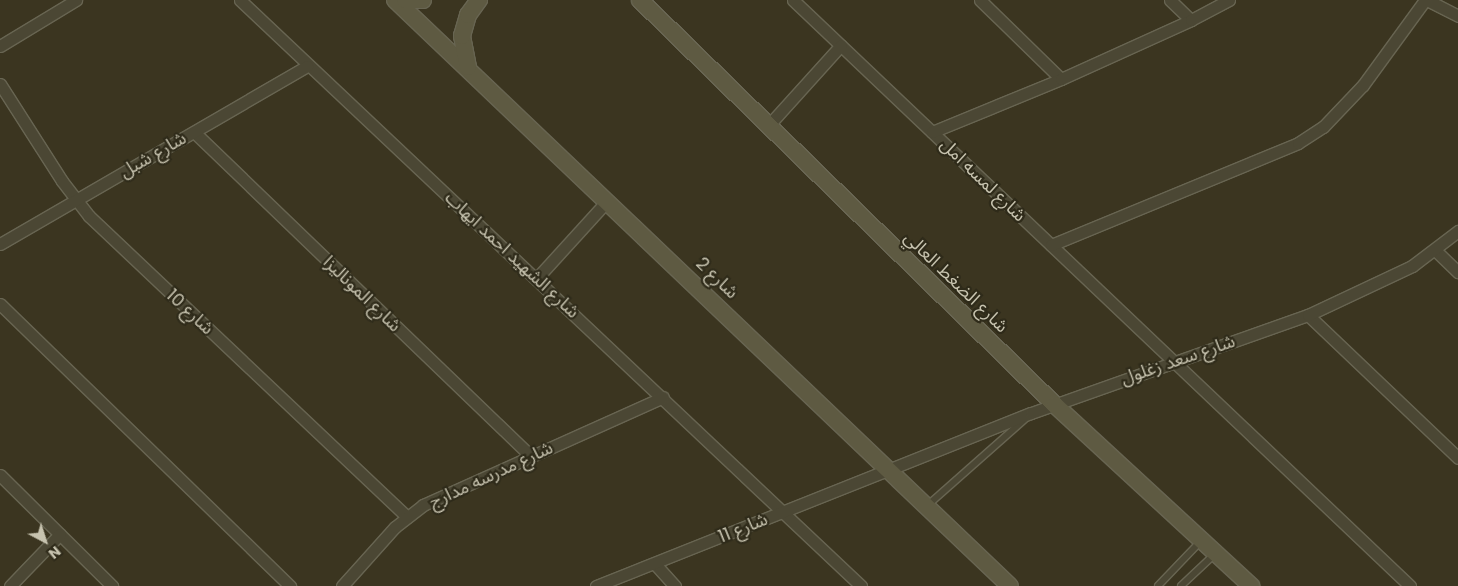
<!DOCTYPE html>
<html>
<head>
<meta charset="utf-8">
<style>
	body { margin:0 }
	#map { position:relative; width:1458px; height:586px; overflow:hidden; background:#3b3520; font-family:Poppins,"Noto Sans Arabic",sans-serif }
	div>[style] { position:absolute }
	.roads { filter:drop-shadow(1px 0 #686552) drop-shadow(-1px 0 #686552) drop-shadow(0 1px #686552) drop-shadow(0 -1px #686552) }
	.lane>* { height:5.5px; margin:-2.75px; padding:0 2.75px; transform-origin:2.75px; border-radius:2.75px; background:#4b4734 }
	.street>* { height:11px; margin:-5.5px; padding:0 5.5px; transform-origin:5.5px; border-radius:5.5px; background:#4b4734 }
	.secondary>* { height:16px; margin:-8px; padding:0 8px; transform-origin:8px; border-radius:8px; background:#5e5a42 }
	span { translate:-50% -50%; white-space:nowrap; text-align:center; line-height:1.15; -webkit-text-stroke:4.5px #2f2b1a; paint-order:stroke }
	.street-label { font-size:18px; color:#c7c3af }
	.north { position:absolute; left:20px; top:516px; width:50px; height:50px; -webkit-text-stroke:4px #2f2b1a; paint-order:stroke; rotate:140deg; font-size:14px; font-weight:700; line-height:20px; text-align:center; color:#c7c3af }
	.north::after { content:''; display:block; margin:auto; width:18px; height:22px; background:#c7c3af; clip-path:polygon(50% 0,100% 100%,50% 72%,0 100%) }
</style>
</head>
<body>
<div id="map">
	<div class="roads">
		<div class="lane">
			<i style="left:928px;top:505px;width:128px;rotate:-41.5deg"></i>
			<i style="left:1158px;top:586px;width:62px;rotate:-46.3deg"></i>
			<i style="left:1181px;top:586px;width:45px;rotate:-43.2deg"></i>
		</div>
		<div class="street">
			<i style="left:240px;top:0;width:854px;rotate:43.34deg"></i>
			<i style="left:793px;top:0;width:851px;rotate:43.52deg"></i>
			<i style="left:980px;top:0;width:113px;rotate:44.3deg"></i>
			<i style="left:1170px;top:0;width:29px;rotate:44deg"></i>
			<i style="left:1427px;top:0;width:35px;rotate:27deg"></i>
			<i style="left:0;top:46px;width:89px;rotate:-31.2deg"></i>
			<i style="left:0;top:84px;width:115px;rotate:57.4deg"></i>
			<i style="left:62px;top:181px;width:44px;rotate:52.4deg"></i>
			<i style="left:89px;top:216px;width:438px;rotate:43.4deg"></i>
			<i style="left:767px;top:127px;width:110px;rotate:-47.9deg"></i>
			<i style="left:194px;top:132px;width:467px;rotate:43.9deg"></i>
			<i style="left:932px;top:132px;width:139px;rotate:-22.3deg"></i>
			<i style="left:1061px;top:79px;width:143px;rotate:-24.4deg"></i>
			<i style="left:1191px;top:20px;width:43px;rotate:-27.8deg"></i>
			<i style="left:0;top:244px;width:355px;rotate:-30.1deg"></i>
			<i style="left:1051px;top:245px;width:267px;rotate:-22.4deg"></i>
			<i style="left:1298px;top:143px;width:30px;rotate:-33deg"></i>
			<i style="left:1323px;top:127px;width:58px;rotate:-46.4deg"></i>
			<i style="left:1363px;top:85px;width:105px;rotate:-53.9deg"></i>
			<i style="left:1435px;top:250px;width:32px;rotate:44deg"></i>
			<i style="left:537px;top:278px;width:104px;rotate:-47.7deg"></i>
			<i style="left:0;top:304px;width:405px;rotate:44.2deg"></i>
			<i style="left:1308px;top:315px;width:207px;rotate:43.6deg"></i>
			<i style="left:0;top:475px;width:158px;rotate:44.7deg"></i>
			<i style="left:655px;top:564px;width:30px;rotate:48deg"></i>
			<i style="left:10px;top:586px;width:72px;rotate:-46.1deg"></i>
			<i style="left:342px;top:586px;width:79px;rotate:-48.1deg"></i>
			<i style="left:395px;top:527px;width:36px;rotate:-38deg"></i>
			<i style="left:423px;top:505px;width:263px;rotate:-24.2deg"></i>
			<i style="left:596px;top:586px;width:468px;rotate:-21.7deg"></i>
			<i style="left:1031px;top:413px;width:294px;rotate:-19.5deg"></i>
			<i style="left:1308px;top:315px;width:115px;rotate:-25.2deg"></i>
			<i style="left:1412px;top:266px;width:58px;rotate:-37.3deg"></i>
		</div>
		<div class="secondary">
			<i style="left:395px;top:0;width:849px;rotate:43.62deg"></i>
			<i style="left:405px;top:0;width:18px"></i>
			<i style="left:640px;top:0;width:580px;rotate:44.3deg"></i>
			<i style="left:1055px;top:405px;width:267px;rotate:42.7deg"></i>
			<i style="left:468px;top:67px;width:32px;rotate:-101deg"></i>
			<i style="left:462px;top:36px;width:22px;rotate:-74deg"></i>
			<i style="left:468px;top:15px;width:19px;rotate:-54deg"></i>
		</div>
	</div>
	<div class="street-label">
		<span style="left:153px;top:155px;rotate:-30deg">شارع شبل</span>
		<span style="left:983px;top:180px;rotate:44deg">شارع لمسه امل</span>
		<span style="left:512px;top:255px;rotate:43deg">شارع الشهيد احمد ايهاب</span>
		<span style="left:717px;top:278px;rotate:44deg">شارع 2</span>
		<span style="left:956px;top:282px;rotate:44deg">شارع الضغط العالي</span>
		<span style="left:362px;top:294px;rotate:44deg">شارع الموناليزا</span>
		<span style="left:190px;top:312px;rotate:43deg">شارع 10</span>
		<span style="left:1178px;top:360px;rotate:-19deg">شارع سعد زغلول</span>
		<span style="left:491px;top:475px;rotate:-25deg">شارع مدرسه مدارج</span>
		<span style="left:743px;top:528px;rotate:-22deg">شارع 11</span>
	</div>
	<div class="north">N</div>
</div>
</body>
</html>
